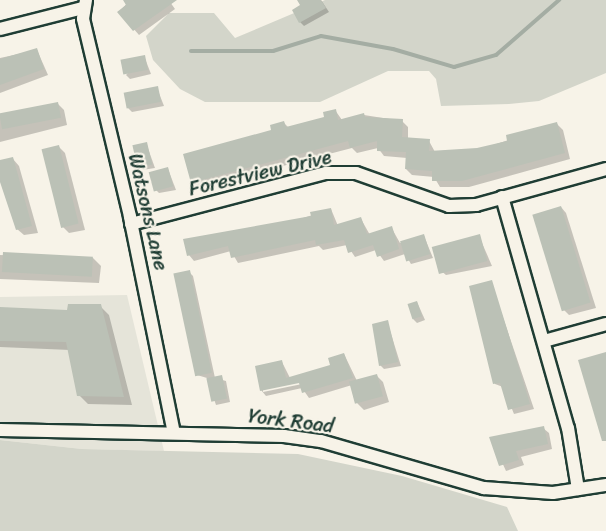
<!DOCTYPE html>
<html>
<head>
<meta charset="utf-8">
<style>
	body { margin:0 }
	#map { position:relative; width:606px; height:531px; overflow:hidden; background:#f7f3e8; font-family:Sriracha,sans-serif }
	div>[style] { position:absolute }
	.built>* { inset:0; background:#e5e4d9 }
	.green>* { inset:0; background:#d3d5ca }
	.shadow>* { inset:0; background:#0003 }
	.stream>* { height:4px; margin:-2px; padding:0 2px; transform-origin:2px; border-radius:2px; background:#a4ada3 }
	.building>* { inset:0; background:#bbc1b6; transform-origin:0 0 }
	.roads { filter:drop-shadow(2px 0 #1f3d34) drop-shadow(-2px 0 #1f3d34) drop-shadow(0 2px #1f3d34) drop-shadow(0 -2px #1f3d34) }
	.minor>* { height:12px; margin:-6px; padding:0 6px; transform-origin:6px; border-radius:6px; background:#f7f3e8 }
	span { translate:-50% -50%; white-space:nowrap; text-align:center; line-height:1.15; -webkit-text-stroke:4.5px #f7f3e8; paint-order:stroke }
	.street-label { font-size:20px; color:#1f3d34 }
</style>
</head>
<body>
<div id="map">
	<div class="built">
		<i style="clip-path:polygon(127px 295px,164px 451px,82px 449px,0 440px,0 297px)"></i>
	</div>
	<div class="green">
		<i style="clip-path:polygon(325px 0,606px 0,606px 73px,539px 101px,509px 104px,441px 106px,436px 79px,429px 71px,388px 71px,320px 102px,205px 102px,180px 89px,153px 60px,146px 36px,169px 13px,214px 13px,235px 38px)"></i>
		<i style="clip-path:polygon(0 440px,82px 449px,298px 454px,402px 476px,507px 507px,518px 531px,0 531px)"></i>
	</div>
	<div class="shadow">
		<i style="clip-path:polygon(130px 0,173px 0,170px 2px,175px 9px,139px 35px,119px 12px)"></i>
		<i style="clip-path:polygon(307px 0,321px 0,329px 12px,304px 26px,300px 22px)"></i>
		<i style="clip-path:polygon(37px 50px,48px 75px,0 93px,0 58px)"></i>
		<i style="clip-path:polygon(144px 56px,151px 74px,130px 79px,126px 75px)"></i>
		<i style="clip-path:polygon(157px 88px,164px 106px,132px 112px,128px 108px)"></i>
		<i style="clip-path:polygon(58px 104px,64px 110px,67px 125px,0 142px,0 118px)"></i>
		<i style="clip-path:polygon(335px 110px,342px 120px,364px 115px,402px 121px,408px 127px,408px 139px,429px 141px,435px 152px,478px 150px,557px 124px,563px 130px,570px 159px,469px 187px,440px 187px,434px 177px,412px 175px,406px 169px,407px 158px,384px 156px,378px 148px,357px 153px,352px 148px,198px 188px,192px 182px,284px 123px,289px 128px,326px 118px)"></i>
		<i style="clip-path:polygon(146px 143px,155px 168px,142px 170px,138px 166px)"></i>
		<i style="clip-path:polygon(59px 147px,65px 153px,85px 230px,69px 233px,62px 226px)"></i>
		<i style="clip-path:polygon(13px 159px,19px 166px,38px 233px,24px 235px,17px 229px,0 171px,0 161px)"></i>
		<i style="clip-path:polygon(168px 169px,176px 190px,159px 193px,155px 189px)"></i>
		<i style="clip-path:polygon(561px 207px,566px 213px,596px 308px,569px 315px,563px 309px)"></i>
		<i style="clip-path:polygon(331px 209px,338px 226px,361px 219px,370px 235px,391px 227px,400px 243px,424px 236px,433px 258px,411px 264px,405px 254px,384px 261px,376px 250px,355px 257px,347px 245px,323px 250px,319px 246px,238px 263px,231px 251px,194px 261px,189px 255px)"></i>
		<i style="clip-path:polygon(479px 236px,492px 266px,446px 275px,440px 270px)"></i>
		<i style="clip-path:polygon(0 255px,93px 258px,101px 266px,99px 283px,0 279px)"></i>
		<i style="clip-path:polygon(189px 272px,193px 276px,215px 378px,226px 381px,230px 402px,216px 405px,207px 378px,197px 375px)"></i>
		<i style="clip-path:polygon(491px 282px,534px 409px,514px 414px,503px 387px,495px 384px)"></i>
		<i style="clip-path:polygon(417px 302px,425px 320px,417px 323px,413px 319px)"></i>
		<i style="clip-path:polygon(100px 306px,109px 315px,132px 405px,88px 404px,79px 395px,70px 350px,0 347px,0 309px,69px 311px)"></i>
		<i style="clip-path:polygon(387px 321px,401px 366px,384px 369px,380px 365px)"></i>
		<i style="clip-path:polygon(evenodd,344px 354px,357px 381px,376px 375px,383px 382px,389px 402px,364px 410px,357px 403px,352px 385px,309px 398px,302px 388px,266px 396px,261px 390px,282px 362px,290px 378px,332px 366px,344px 354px,306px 380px,307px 383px,263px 392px,263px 389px,306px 380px)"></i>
		<i style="clip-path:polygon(543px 428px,549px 433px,552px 449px,521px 457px,524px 465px,506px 471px,491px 438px)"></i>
	</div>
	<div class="stream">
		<i style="left:191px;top:51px;width:82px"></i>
		<i style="left:273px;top:51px;width:50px;rotate:-17.4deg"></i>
		<i style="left:321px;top:36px;width:73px;rotate:10.2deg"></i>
		<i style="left:393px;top:49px;width:64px;rotate:16.4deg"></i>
		<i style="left:454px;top:67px;width:44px;rotate:-15.9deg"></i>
		<i style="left:496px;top:55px;width:84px;rotate:-41.1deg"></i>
	</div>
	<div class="building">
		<i style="clip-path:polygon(123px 0,177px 0,133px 31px,117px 12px,126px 5px)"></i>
		<i style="clip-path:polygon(297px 0,321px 0,326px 8px,299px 23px,292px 10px,300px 5px)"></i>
		<i style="clip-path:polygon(37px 48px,44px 69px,0 85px,0 59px)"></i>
		<i style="left:145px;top:55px;width:15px;height:25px;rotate:79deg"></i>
		<i style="left:158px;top:86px;width:16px;height:35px;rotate:79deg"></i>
		<i style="left:58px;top:102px;width:16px;height:60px;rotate:79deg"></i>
		<i style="clip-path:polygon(336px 109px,338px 120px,364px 113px,365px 117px,403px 119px,402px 137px,430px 139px,429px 151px,477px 148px,507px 141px,506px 135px,557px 122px,565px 153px,462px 181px,432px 181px,432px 171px,405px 169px,406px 152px,377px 151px,377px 141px,350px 148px,348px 141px,191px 183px,183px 154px,271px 130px,270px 125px,284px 121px,286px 127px,324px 117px,323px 112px)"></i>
		<i style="left:147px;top:142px;width:23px;height:15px;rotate:77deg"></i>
		<i style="left:59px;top:145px;width:81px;height:18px;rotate:76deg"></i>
		<i style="clip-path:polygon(13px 157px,32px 226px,16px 230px,0 182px,0 160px)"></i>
		<i style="left:168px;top:167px;width:20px;height:20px;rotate:75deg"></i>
		<i style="left:561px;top:206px;width:101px;height:30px;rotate:73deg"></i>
		<i style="clip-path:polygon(331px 208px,334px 225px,361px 217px,367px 234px,392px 226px,399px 249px,377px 257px,373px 245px,348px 253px,344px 240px,316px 245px,315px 240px,231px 258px,228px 246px,187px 256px,183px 239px,311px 216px,310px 212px)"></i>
		<i style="left:424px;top:234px;width:21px;height:25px;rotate:73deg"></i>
		<i style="left:480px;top:234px;width:28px;height:50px;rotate:75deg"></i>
		<i style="left:3px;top:252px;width:90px;height:20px;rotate:3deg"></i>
		<i style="left:190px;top:270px;width:105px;height:17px;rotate:78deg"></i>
		<i style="clip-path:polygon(492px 280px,530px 404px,508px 410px,500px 383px,493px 384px,469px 286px)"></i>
		<i style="left:417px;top:301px;width:16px;height:10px;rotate:72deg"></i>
		<i style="clip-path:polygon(68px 304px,101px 304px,124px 397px,77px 396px,66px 342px,0 341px,0 307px,67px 310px)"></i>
		<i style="clip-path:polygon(388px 320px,398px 362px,379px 366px,372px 324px)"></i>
		<i style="clip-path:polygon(606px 352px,606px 441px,602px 441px,578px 360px)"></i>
		<i style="clip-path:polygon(344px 353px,353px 378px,302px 393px,299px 383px,260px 391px,255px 366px,282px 360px,286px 378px,330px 365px,328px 358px)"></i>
		<i style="left:377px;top:374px;width:23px;height:29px;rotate:75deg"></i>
		<i style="left:222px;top:375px;width:24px;height:16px;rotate:78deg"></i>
		<i style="clip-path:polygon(544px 426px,548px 444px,516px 451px,519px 460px,499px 466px,489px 437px)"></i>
	</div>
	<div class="roads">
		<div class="minor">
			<i style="left:86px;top:0;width:19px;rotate:99deg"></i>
			<i style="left:83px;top:19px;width:204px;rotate:76.6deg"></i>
			<i style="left:130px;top:217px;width:220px;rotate:78.5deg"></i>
			<i style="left:0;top:29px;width:86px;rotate:-14.2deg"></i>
			<i style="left:502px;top:197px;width:240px;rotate:74.1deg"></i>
			<i style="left:568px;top:428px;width:62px;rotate:80.7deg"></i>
			<i style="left:131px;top:224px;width:202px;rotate:-14.7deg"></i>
			<i style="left:326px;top:173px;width:30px"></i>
			<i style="left:356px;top:173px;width:99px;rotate:19.5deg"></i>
			<i style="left:449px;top:206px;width:27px;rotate:-2deg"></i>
			<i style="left:476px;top:205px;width:135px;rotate:-15.5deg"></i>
			<i style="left:544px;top:341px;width:64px;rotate:-15.3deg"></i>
			<i style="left:0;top:430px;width:284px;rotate:1.2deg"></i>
			<i style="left:284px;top:436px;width:37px;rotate:8deg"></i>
			<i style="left:321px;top:441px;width:170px;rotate:16.1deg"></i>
			<i style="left:484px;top:488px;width:69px;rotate:4.1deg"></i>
			<i style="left:553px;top:493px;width:54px;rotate:-8.6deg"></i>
		</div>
	</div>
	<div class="street-label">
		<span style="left:260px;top:173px;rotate:-13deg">Forestview Drive</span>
		<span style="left:148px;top:212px;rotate:77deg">Watsons Lane</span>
		<span style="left:291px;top:421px;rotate:7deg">York Road</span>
	</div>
</div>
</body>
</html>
